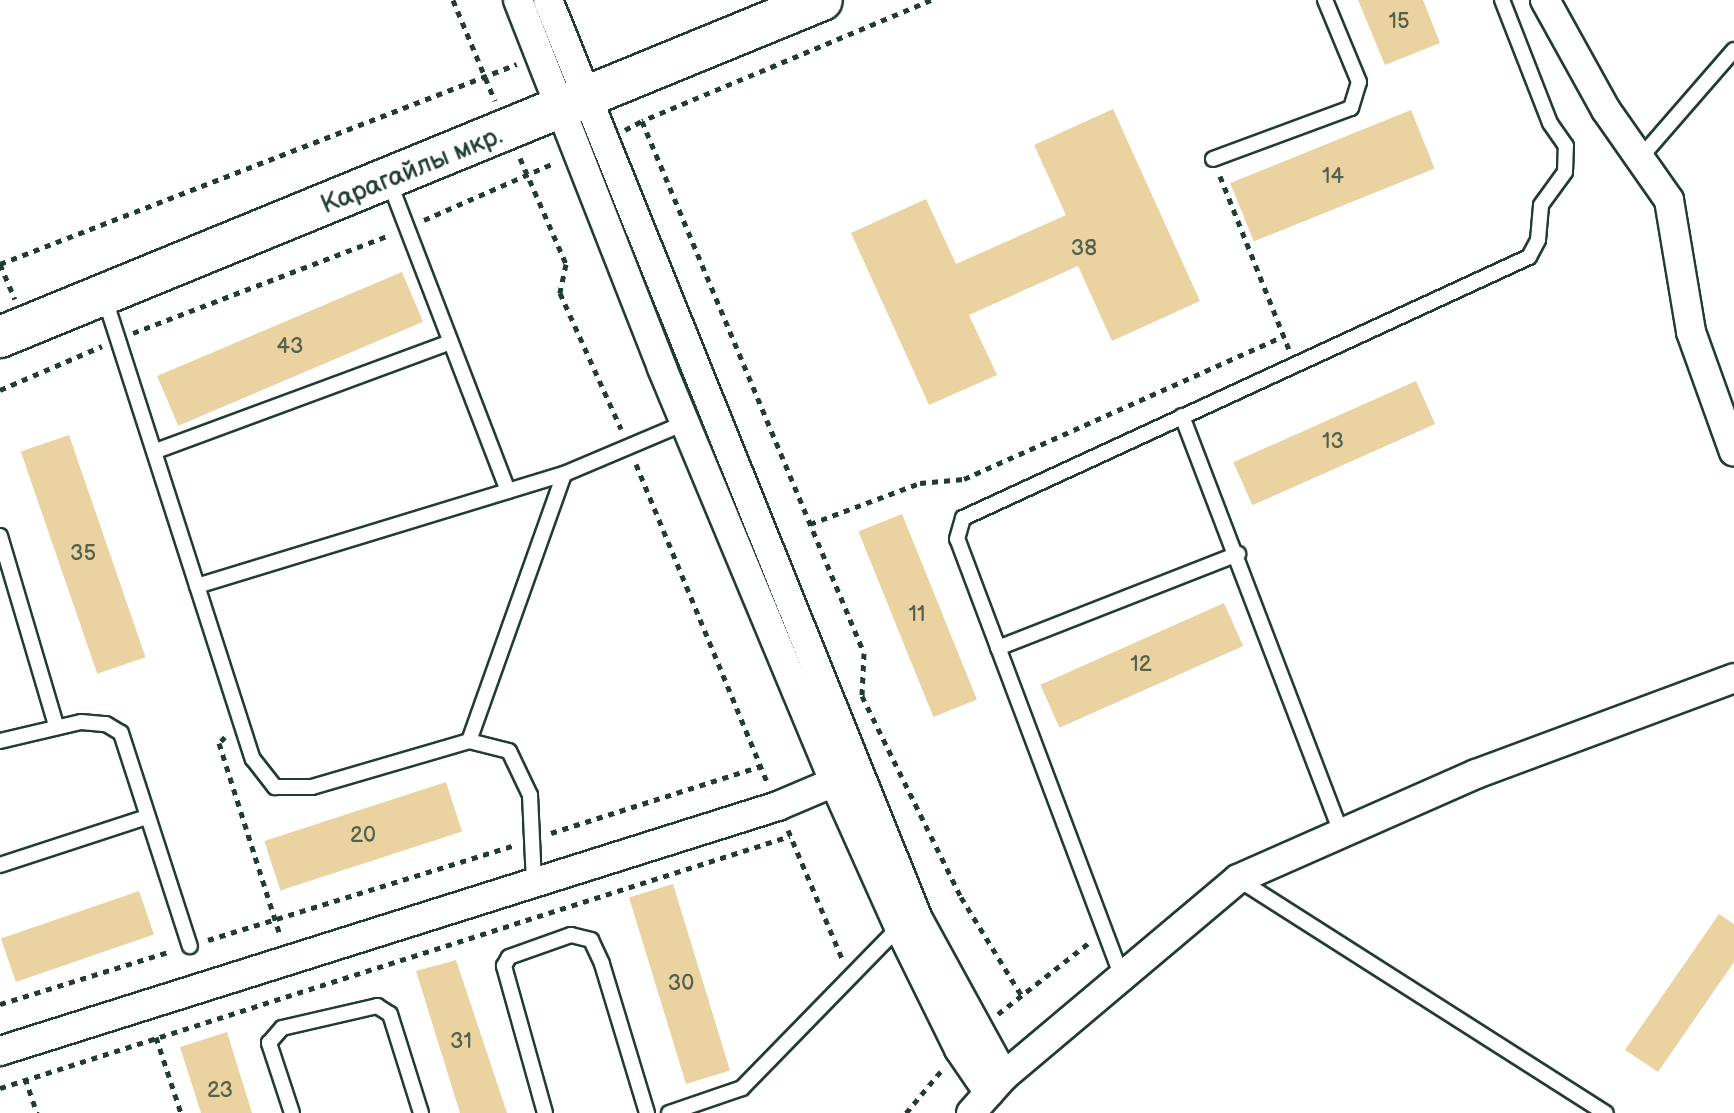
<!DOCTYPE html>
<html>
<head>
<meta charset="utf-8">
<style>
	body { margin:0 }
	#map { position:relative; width:1734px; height:1113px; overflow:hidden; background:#fff; font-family:"Balsamiq Sans",sans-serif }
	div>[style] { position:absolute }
	.building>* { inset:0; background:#ebd2a1; transform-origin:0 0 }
	.path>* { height:5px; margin-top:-2.5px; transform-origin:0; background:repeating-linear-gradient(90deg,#1f3d34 0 6px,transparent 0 12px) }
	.roads { filter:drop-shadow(2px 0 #1f3d34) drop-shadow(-2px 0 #1f3d34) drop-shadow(0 2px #1f3d34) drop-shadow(0 -2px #1f3d34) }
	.lane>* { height:14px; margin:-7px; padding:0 7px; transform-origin:7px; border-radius:7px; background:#fff }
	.street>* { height:28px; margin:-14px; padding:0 14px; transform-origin:14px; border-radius:14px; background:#fff }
	.secondary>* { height:40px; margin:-20px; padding:0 20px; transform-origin:20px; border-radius:20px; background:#fff }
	span { translate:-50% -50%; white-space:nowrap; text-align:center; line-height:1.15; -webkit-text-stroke:6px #fff; paint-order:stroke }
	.number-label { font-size:22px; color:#52624f }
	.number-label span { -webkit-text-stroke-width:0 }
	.street-label { font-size:26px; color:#1f3d34 }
</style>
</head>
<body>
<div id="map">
	<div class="building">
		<i style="clip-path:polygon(1358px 0,1423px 0,1440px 43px,1385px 65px)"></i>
		<i style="clip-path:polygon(1113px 109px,1200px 301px,1112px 341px,1078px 266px,969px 315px,997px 375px,929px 405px,851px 233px,926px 199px,956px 264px,1066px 215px,1034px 145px)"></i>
		<i style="left:1411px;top:110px;width:63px;height:195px;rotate:68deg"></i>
		<i style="left:402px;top:272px;width:54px;height:266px;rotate:67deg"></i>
		<i style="left:1416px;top:381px;width:47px;height:200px;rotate:66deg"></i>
		<i style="left:69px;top:435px;width:235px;height:51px;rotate:71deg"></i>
		<i style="left:902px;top:514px;width:200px;height:47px;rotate:68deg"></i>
		<i style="left:1224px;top:603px;width:47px;height:201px;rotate:66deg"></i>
		<i style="left:446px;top:782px;width:52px;height:191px;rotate:72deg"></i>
		<i style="left:673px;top:884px;width:195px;height:46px;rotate:73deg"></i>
		<i style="left:139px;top:891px;width:46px;height:146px;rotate:71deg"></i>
		<i style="clip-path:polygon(1719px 914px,1734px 924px,1734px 962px,1658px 1072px,1625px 1050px)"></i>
		<i style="clip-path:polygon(456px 960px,507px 1113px,460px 1113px,416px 971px)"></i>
		<i style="clip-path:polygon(227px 1032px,252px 1113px,201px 1113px,180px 1047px)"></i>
	</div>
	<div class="path">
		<i style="left:453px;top:0;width:109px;rotate:67.4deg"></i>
		<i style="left:931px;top:0;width:313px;rotate:157.3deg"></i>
		<i style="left:642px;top:121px;width:576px;rotate:67.35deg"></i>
		<i style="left:864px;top:653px;width:43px;rotate:92.7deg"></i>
		<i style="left:862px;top:696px;width:224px;rotate:63.8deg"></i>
		<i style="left:961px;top:897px;width:116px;rotate:58.4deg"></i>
		<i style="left:625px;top:130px;width:19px;rotate:-28deg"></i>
		<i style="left:520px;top:158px;width:116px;rotate:66.5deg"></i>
		<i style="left:566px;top:264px;width:30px;rotate:102deg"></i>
		<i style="left:560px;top:293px;width:149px;rotate:65.8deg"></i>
		<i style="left:1220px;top:176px;width:186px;rotate:68.3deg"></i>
		<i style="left:424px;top:220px;width:142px;rotate:-23.7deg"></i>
		<i style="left:0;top:264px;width:554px;rotate:-21.15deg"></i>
		<i style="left:0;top:264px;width:38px;rotate:67deg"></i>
		<i style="left:133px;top:333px;width:274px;rotate:-20.9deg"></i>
		<i style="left:0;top:390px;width:111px;rotate:-23.3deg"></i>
		<i style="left:636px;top:464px;width:346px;rotate:67.6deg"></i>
		<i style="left:810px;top:524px;width:117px;rotate:-20.4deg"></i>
		<i style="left:920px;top:483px;width:44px;rotate:-5.2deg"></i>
		<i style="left:964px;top:479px;width:350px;rotate:-24.1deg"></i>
		<i style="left:225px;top:737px;width:8px;rotate:135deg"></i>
		<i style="left:219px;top:743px;width:201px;rotate:72.4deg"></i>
		<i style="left:788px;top:830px;width:142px;rotate:67.2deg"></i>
		<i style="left:551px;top:833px;width:220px;rotate:-17.7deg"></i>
		<i style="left:208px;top:940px;width:321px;rotate:-17.2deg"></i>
		<i style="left:0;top:1004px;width:179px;rotate:-17.2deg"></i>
		<i style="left:998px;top:1014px;width:118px;rotate:-38.1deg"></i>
		<i style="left:156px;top:1037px;width:80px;rotate:71.8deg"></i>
		<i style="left:25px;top:1078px;width:37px;rotate:71deg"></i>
		<i style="left:0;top:1088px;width:829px;rotate:-17.69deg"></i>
		<i style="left:906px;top:1113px;width:55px;rotate:-50.2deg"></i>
	</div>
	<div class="roads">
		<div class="lane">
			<i style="left:1640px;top:158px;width:143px;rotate:-49deg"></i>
			<i style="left:1213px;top:159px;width:147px;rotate:-20.3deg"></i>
			<i style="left:1351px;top:108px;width:27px;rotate:-73deg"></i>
			<i style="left:1359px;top:82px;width:89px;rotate:-112.5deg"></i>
			<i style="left:389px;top:181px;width:332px;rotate:69deg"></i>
			<i style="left:104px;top:296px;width:486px;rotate:72.2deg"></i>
			<i style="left:253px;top:759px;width:36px;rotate:52deg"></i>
			<i style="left:275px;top:787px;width:37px"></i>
			<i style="left:312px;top:787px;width:164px;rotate:-16.3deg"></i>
			<i style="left:469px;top:741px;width:283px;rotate:-70.4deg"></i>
			<i style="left:1182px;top:416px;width:449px;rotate:69.1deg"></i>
			<i style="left:156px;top:451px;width:314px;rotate:-20.3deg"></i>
			<i style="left:0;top:536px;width:197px;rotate:73.5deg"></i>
			<i style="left:197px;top:586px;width:384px;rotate:-17deg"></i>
			<i style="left:564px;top:474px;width:131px;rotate:-22.9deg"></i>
			<i style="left:998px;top:648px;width:258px;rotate:-21.4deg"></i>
			<i style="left:0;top:741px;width:83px;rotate:-13.2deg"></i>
			<i style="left:81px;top:722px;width:25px;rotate:5deg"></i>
			<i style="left:106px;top:724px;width:17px;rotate:31deg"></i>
			<i style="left:121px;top:733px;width:224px;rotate:72.1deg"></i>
			<i style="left:469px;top:741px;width:41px;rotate:14deg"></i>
			<i style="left:509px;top:751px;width:49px;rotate:64.5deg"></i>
			<i style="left:530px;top:795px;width:88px;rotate:87.4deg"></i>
			<i style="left:0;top:865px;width:155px;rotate:-18.1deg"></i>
			<i style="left:1238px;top:879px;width:436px;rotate:32.5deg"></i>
			<i style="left:1122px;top:977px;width:468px;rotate:-110.6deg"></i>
			<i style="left:957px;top:539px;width:22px;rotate:-74deg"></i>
			<i style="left:963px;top:518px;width:623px;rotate:-24.76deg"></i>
			<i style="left:1529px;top:257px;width:19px;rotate:-62deg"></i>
			<i style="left:1538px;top:240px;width:35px;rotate:-85deg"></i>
			<i style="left:1541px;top:205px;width:41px;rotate:-54deg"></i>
			<i style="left:1565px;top:172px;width:26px;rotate:-88deg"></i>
			<i style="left:1566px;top:146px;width:28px;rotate:-125deg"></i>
			<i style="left:1550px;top:123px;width:132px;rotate:-111.3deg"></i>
			<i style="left:292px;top:1113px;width:74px;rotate:-108.2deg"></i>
			<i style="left:269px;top:1043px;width:20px;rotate:-49deg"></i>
			<i style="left:282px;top:1028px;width:98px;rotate:-13deg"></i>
			<i style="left:377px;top:1006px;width:15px;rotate:32deg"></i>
			<i style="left:390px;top:1014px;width:104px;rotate:72.6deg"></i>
			<i style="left:545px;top:1113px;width:153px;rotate:-105.6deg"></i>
			<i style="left:504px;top:966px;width:10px;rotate:-61deg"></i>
			<i style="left:509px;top:957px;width:66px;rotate:-19.5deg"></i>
			<i style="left:571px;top:935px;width:21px;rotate:14deg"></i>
			<i style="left:591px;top:940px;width:26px;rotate:65deg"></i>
			<i style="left:602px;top:964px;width:156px;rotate:73.2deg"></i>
			<i style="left:669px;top:1113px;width:77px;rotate:-18.9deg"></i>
			<i style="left:742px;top:1088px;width:225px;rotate:-45.7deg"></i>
		</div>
		<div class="street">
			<i style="left:518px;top:0;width:395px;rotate:68.6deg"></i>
			<i style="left:662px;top:368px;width:451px;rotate:67.4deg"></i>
			<i style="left:835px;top:784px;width:157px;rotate:65.9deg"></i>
			<i style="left:899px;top:927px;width:136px;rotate:63.8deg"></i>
			<i style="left:959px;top:1049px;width:53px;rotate:55.7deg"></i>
			<i style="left:548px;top:0;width:991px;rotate:68.07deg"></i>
			<i style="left:918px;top:919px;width:179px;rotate:61.3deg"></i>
			<i style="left:1545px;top:0;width:126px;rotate:61deg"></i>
			<i style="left:1606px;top:110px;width:110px;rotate:55deg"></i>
			<i style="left:1669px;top:200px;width:134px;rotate:80.5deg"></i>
			<i style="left:1691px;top:332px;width:127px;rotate:70.3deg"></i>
			<i style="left:0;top:1051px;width:816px;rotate:-17.48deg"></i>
			<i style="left:778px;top:806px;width:79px;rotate:-23deg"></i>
			<i style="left:971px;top:1113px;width:50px;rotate:-48.3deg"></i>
			<i style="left:1004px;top:1076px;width:306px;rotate:-40.1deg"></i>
			<i style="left:1238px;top:879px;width:260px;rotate:-23.8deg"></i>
			<i style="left:1476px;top:774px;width:275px;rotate:-20.4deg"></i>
		</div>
		<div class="secondary">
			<i style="left:0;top:337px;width:888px;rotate:-22.29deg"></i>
		</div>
	</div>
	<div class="number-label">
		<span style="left:1399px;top:22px">15</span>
		<span style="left:1333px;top:177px">14</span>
		<span style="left:1084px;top:249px">38</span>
		<span style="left:290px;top:347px">43</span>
		<span style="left:1333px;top:442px">13</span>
		<span style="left:83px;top:554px">35</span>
		<span style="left:917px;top:615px">11</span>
		<span style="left:1141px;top:665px">12</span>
		<span style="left:363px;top:836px">20</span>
		<span style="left:681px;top:984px">30</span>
		<span style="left:461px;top:1042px">31</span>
		<span style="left:220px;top:1091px">23</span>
	</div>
	<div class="street-label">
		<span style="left:412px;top:171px;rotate:-22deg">Карагайлы мкр.</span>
	</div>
</div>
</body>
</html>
